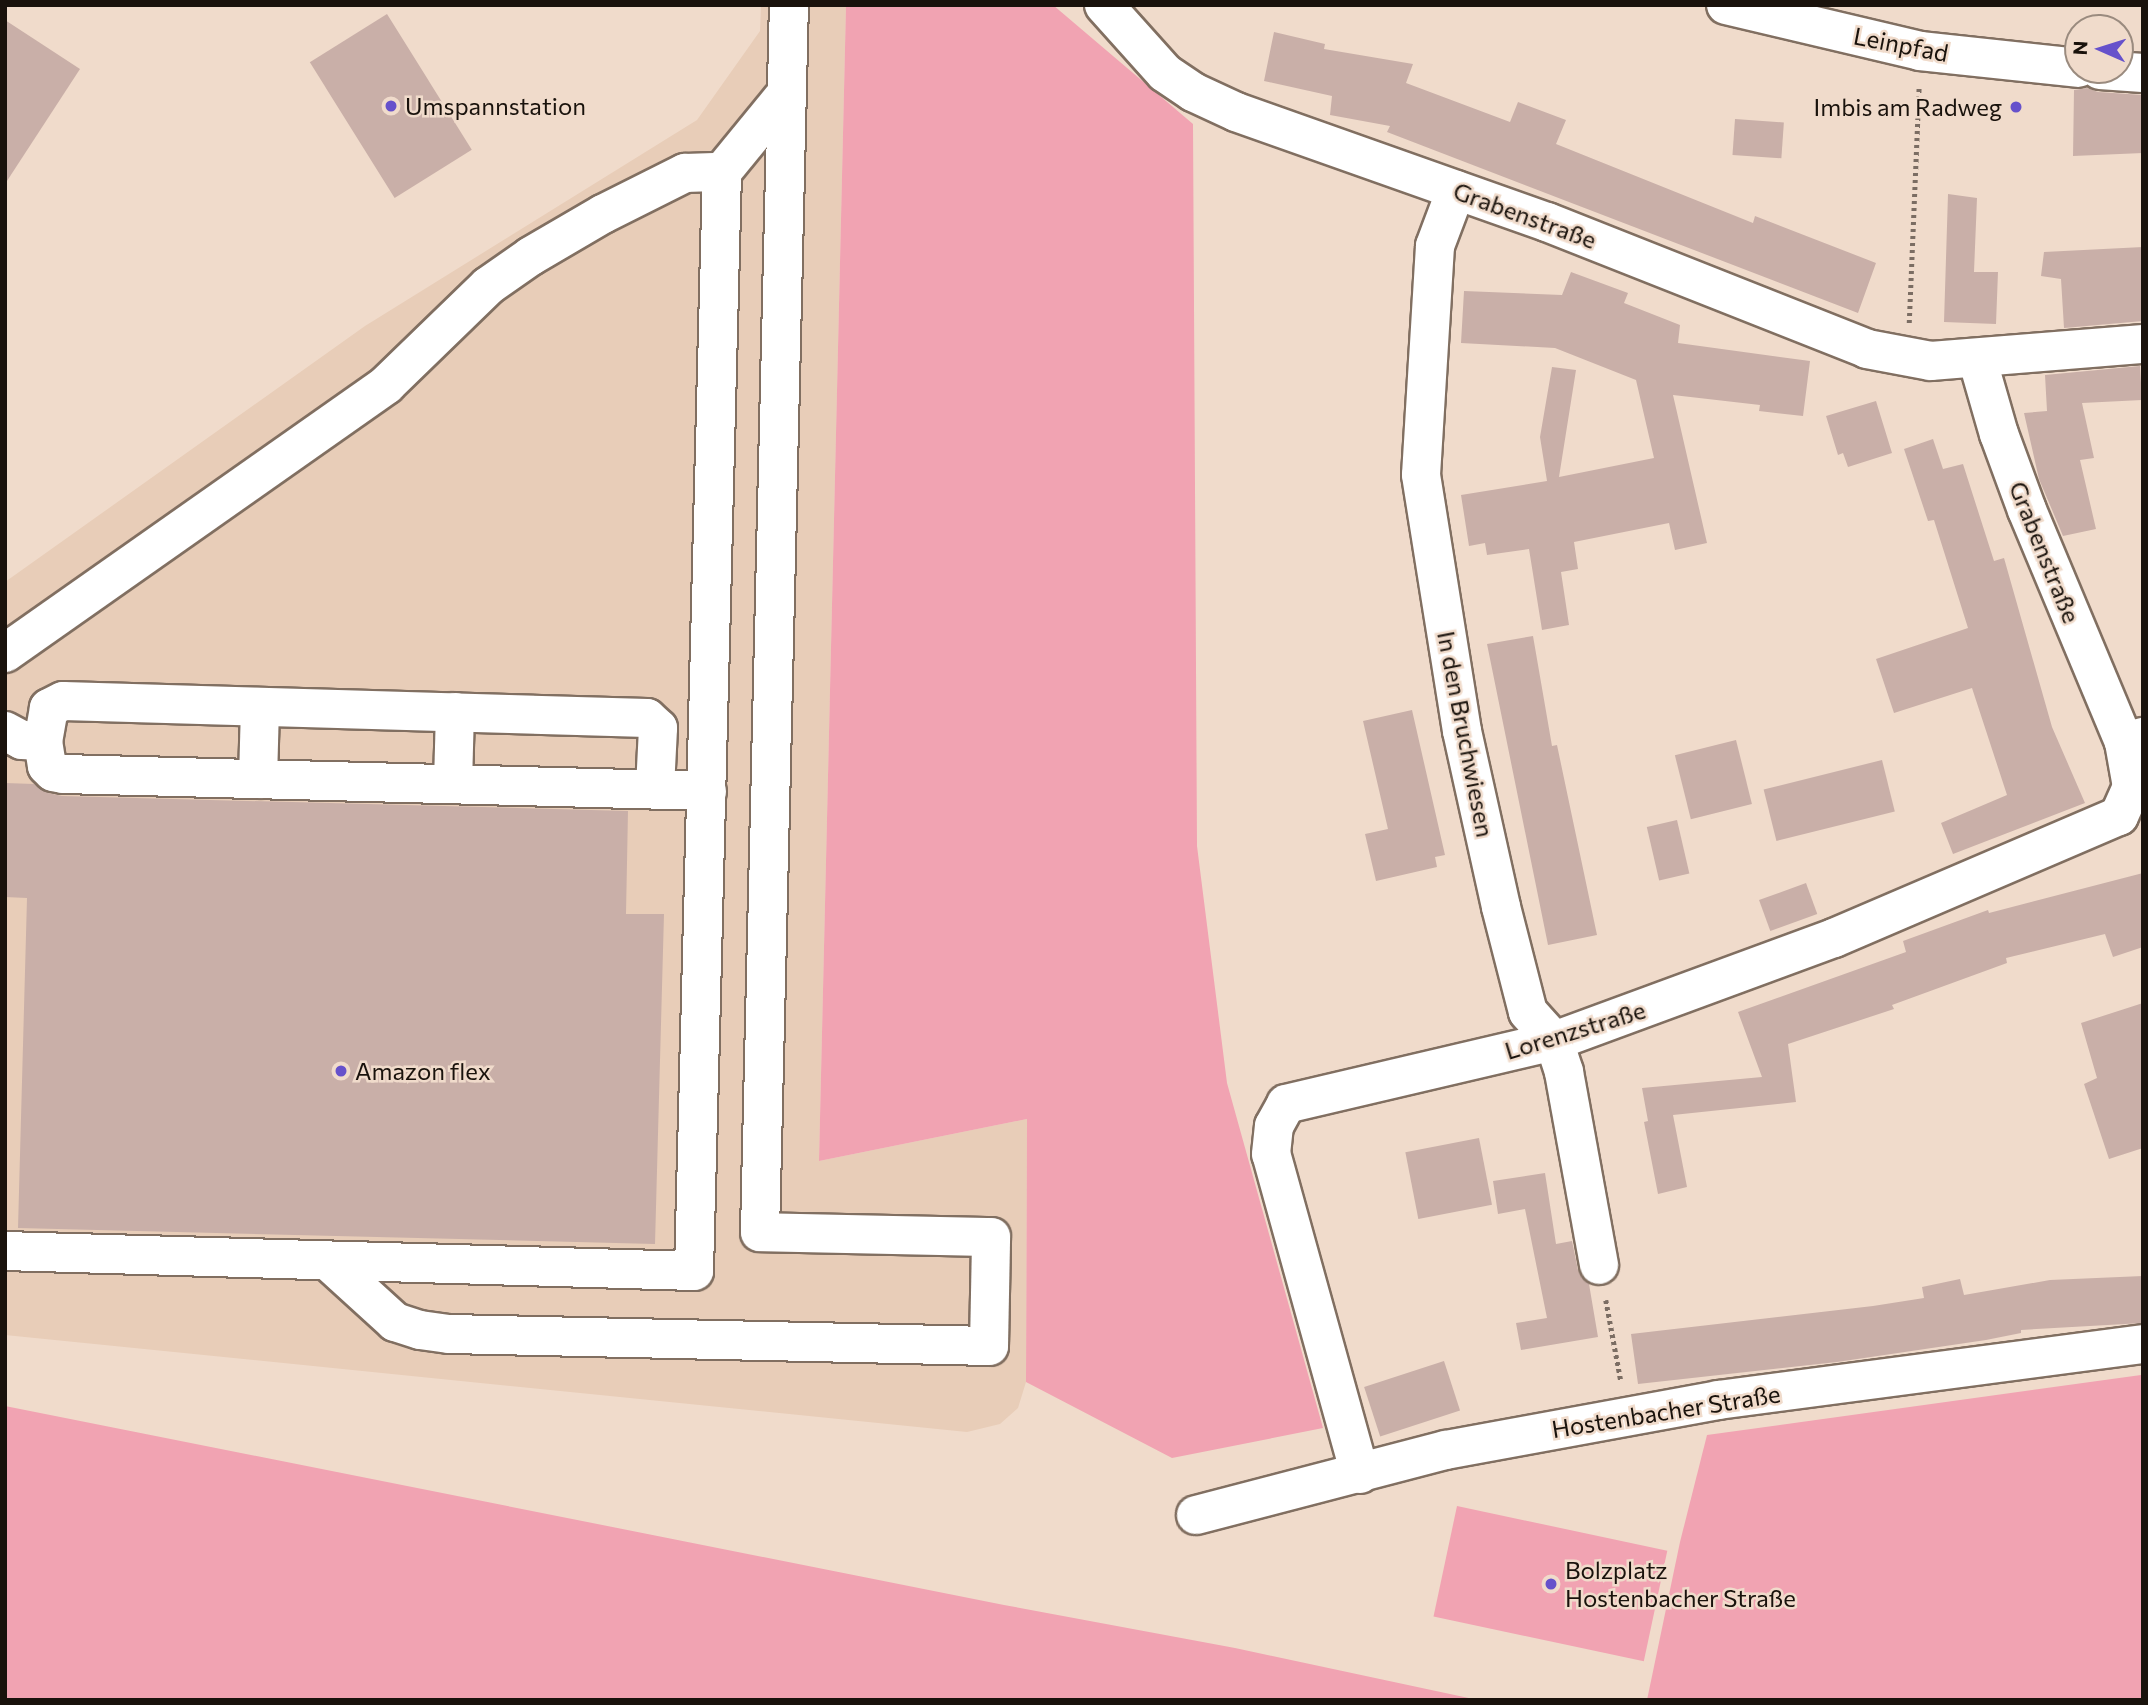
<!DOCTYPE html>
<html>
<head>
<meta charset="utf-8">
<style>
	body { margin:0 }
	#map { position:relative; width:2148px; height:1705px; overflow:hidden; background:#f0dbcb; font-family:Commissioner,sans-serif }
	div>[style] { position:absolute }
	.built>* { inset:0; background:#e8cdb8 }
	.green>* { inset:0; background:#f1a3b2; transform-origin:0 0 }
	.building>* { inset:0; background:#c9afa8; transform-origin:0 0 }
	.path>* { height:4.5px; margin-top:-2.25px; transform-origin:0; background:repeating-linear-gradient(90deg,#7b6d63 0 3.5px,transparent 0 7px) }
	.roads { filter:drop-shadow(2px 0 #816f61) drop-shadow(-2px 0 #816f61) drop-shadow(0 2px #816f61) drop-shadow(0 -2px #816f61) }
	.minor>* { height:38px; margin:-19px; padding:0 19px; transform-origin:19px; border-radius:19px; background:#fff }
	.dots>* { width:19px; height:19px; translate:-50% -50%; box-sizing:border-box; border:4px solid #f0dbcb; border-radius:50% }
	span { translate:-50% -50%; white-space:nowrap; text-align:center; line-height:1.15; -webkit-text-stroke:5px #f0dbcb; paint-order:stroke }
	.street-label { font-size:24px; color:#19120c }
	.poi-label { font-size:24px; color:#19120c }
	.left { translate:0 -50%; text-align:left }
	.right { translate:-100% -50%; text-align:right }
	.frame { position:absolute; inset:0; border:7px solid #19120c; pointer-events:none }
	.north { position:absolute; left:2064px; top:14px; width:70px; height:70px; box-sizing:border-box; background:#f0dbcb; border:2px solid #9a8b7f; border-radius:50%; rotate:273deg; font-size:19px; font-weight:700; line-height:28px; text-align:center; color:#19120c }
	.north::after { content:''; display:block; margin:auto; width:24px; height:32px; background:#6651cb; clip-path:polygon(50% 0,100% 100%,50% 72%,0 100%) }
</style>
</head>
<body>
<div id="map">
	<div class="built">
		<i style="clip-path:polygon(761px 5px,846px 5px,819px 1161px,1027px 1119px,1026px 1382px,1018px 1408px,1000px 1424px,967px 1432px,5px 1335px,5px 582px,365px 326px,697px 120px,760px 31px)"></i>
	</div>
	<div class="green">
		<i style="clip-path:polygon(846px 5px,1053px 5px,1193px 124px,1197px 846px,1227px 1083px,1323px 1428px,1172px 1458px,1026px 1382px,1027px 1119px,819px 1161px)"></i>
		<i style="clip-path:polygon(2141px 1375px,2143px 1700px,1647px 1700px,1680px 1542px,1707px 1435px)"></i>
		<i style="clip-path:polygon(5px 1406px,1004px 1605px,1235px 1648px,1478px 1700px,5px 1700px)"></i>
		<i style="left:1457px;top:1506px;width:215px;height:113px;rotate:12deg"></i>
	</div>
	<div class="building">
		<i style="left:387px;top:14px;width:160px;height:91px;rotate:58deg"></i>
		<i style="clip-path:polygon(5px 20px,80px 69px,5px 184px)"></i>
		<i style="clip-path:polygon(1274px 32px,1325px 44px,1324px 49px,1413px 64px,1406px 83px,1510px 122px,1518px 102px,1566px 120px,1556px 144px,1753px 223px,1755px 216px,1876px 263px,1858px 313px,1387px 132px,1390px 126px,1330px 115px,1332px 96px,1264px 81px)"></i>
		<i style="clip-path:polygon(2087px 88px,2098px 92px,2143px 95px,2143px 153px,2073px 156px,2074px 90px)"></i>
		<i style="left:1735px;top:119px;width:49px;height:36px;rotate:4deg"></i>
		<i style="clip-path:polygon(1948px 194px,1977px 198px,1974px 272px,1998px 272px,1996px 324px,1944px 322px)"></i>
		<i style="clip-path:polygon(2143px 247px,2143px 321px,2064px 328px,2061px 279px,2041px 276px,2044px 252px)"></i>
		<i style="clip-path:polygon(1571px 272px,1628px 293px,1624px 303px,1680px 325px,1678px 343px,1810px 361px,1803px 416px,1759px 411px,1760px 405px,1673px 395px,1707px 543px,1675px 550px,1669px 523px,1574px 542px,1578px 569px,1561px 572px,1569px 625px,1542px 630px,1529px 549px,1487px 555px,1485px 543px,1469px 546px,1461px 495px,1547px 481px,1540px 437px,1552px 367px,1576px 370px,1559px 477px,1654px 458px,1636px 380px,1555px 348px,1461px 343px,1464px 291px,1562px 295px)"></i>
		<i style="clip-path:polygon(2140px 366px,2142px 400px,2082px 403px,2094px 458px,2080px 460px,2096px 529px,2063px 536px,2039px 479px,2024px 413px,2047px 411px,2045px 375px)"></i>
		<i style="clip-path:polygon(1876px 401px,1892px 453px,1848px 467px,1843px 453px,1838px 455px,1826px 416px)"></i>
		<i style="clip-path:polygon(1933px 439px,1943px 469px,1963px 464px,1994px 561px,2004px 558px,2052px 727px,2085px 803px,1953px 854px,1941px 823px,2007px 795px,1972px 688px,1894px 713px,1876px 659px,1968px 628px,1934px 520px,1928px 521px,1904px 449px)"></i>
		<i style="clip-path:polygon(1533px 636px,1552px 746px,1557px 745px,1597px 935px,1548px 945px,1487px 644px)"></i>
		<i style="clip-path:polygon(1412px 710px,1445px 855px,1435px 857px,1437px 867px,1376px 881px,1365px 834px,1388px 829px,1363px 721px)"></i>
		<i style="left:1736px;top:740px;width:66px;height:63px;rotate:76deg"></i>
		<i style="left:1882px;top:760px;width:53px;height:122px;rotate:76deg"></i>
		<i style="clip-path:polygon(5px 783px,34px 784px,48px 793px,62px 796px,628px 811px,626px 914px,664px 914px,655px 1244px,18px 1228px,27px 898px,5px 897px)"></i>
		<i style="left:1677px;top:820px;width:55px;height:31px;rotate:77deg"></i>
		<i style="clip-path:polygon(2143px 873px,2143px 947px,2113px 957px,2105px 934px,2006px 958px,2007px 963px,1892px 1005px,1894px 1009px,1788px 1044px,1796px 1102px,1673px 1115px,1687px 1187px,1658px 1194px,1644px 1122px,1648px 1121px,1642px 1088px,1762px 1077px,1738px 1012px,1906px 952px,1903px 941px,1988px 910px,1989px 913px)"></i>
		<i style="left:1806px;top:883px;width:33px;height:50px;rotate:70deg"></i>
		<i style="clip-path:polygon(2143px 1003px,2143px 1148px,2109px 1159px,2084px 1084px,2097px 1078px,2081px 1023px)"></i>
		<i style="left:1479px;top:1138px;width:68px;height:75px;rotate:79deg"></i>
		<i style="clip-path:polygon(1545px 1173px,1556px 1244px,1572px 1241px,1578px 1270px,1589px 1284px,1598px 1337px,1521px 1350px,1516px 1323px,1547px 1318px,1525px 1209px,1498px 1214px,1493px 1181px)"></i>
		<i style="clip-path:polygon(2143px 1276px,2143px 1323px,2021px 1330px,2021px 1333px,1986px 1340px,1837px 1362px,1638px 1384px,1631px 1334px,1873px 1306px,1924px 1298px,1922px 1287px,1960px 1279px,1964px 1295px,2050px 1280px)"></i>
		<i style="left:1444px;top:1361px;width:52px;height:84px;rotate:72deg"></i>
	</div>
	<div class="path">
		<i style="left:1909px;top:323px;width:236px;rotate:-87.6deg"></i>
		<i style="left:1606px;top:1300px;width:82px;rotate:79.5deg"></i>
	</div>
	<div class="roads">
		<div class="minor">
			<i style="left:1104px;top:5px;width:91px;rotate:48.1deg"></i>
			<i style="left:1165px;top:73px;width:34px;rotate:34deg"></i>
			<i style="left:1193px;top:92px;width:47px;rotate:24.9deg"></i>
			<i style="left:1236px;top:112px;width:330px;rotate:19.5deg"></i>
			<i style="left:1547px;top:222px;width:344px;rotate:21.6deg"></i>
			<i style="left:1867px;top:349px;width:65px;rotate:10.6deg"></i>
			<i style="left:1931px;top:361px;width:213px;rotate:-4.6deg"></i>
			<i style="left:1726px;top:5px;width:199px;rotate:13.3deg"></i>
			<i style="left:1920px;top:51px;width:159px;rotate:6.1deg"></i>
			<i style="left:2100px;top:70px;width:43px;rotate:4deg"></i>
			<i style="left:722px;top:172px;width:99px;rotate:-50.7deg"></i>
			<i style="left:1456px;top:190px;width:60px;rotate:110.6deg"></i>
			<i style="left:1435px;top:246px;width:229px;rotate:93.5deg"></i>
			<i style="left:1421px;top:475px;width:259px;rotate:80.9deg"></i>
			<i style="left:1462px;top:731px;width:180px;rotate:77.5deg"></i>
			<i style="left:1501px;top:907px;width:108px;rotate:75.6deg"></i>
			<i style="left:1528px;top:1012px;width:39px;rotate:48deg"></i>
			<i style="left:1554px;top:1041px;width:33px;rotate:72deg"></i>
			<i style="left:1564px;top:1072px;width:196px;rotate:79.7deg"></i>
			<i style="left:1977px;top:358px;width:79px;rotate:73.9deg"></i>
			<i style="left:1999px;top:434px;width:81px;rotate:69.8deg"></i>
			<i style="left:2027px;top:510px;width:251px;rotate:67.3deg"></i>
			<i style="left:5px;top:653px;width:466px;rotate:-35.1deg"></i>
			<i style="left:386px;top:385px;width:142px;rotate:-44.1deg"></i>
			<i style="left:488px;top:286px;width:52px;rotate:-34.9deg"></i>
			<i style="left:531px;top:256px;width:83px;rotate:-30.3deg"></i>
			<i style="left:603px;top:214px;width:92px;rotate:-26.6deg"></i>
			<i style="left:685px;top:173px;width:37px;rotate:-2deg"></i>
			<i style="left:722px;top:172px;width:1099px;rotate:91.46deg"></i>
			<i style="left:694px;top:1271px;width:689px;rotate:-178.34deg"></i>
			<i style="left:5px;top:731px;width:19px;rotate:28deg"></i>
			<i style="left:22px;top:740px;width:21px;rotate:3deg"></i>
			<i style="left:258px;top:779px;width:72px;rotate:-88.4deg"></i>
			<i style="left:453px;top:783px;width:71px;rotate:-88.4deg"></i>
			<i style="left:655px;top:788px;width:60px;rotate:-87.1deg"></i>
			<i style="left:658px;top:728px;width:15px;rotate:-138deg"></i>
			<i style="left:647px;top:718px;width:584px;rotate:-178.33deg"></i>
			<i style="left:63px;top:701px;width:16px;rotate:153deg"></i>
			<i style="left:49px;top:708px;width:34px;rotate:100deg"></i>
			<i style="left:43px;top:741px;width:25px;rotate:81deg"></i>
			<i style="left:47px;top:766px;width:8px;rotate:45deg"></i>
			<i style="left:53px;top:772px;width:10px;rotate:11deg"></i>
			<i style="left:63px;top:774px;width:644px;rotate:1.51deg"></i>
			<i style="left:328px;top:1261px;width:91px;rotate:42.3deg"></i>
			<i style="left:395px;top:1322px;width:26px;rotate:18deg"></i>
			<i style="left:420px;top:1330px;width:29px;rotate:8deg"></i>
			<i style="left:449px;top:1334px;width:540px;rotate:1.27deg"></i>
			<i style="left:989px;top:1346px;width:109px;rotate:-88.9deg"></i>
			<i style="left:991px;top:1237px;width:231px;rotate:-178.8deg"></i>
			<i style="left:760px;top:1232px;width:1227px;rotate:-88.65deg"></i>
			<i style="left:1360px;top:1474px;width:332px;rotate:-105.5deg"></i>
			<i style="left:1271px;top:1154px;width:28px;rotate:-84deg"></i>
			<i style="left:1274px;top:1126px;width:25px;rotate:-61deg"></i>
			<i style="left:1286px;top:1104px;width:275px;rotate:-13.2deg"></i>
			<i style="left:1554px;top:1041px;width:298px;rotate:-20.2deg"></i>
			<i style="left:1834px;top:938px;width:310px;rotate:-23.2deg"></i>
			<i style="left:2119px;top:816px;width:32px;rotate:-66deg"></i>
			<i style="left:2132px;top:787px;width:46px;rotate:-100.1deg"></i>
			<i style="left:2124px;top:742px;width:20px;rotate:-15deg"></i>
			<i style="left:1196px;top:1515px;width:258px;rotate:-14.6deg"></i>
			<i style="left:1446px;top:1450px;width:277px;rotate:-10.4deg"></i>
			<i style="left:1718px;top:1400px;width:429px;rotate:-7.5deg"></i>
		</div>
	</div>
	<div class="dots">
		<i style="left:391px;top:106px;background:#6651cb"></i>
		<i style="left:2016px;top:107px;background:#6651cb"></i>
		<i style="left:341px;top:1071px;background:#6651cb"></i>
		<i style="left:1551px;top:1584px;background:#6651cb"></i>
	</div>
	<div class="street-label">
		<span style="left:1901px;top:44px;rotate:11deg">Leinpfad</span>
		<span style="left:1525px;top:215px;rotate:20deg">Grabenstraße</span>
		<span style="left:2045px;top:552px;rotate:68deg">Grabenstraße</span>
		<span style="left:1466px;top:734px;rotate:79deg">In den Bruchwiesen</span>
		<span style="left:1575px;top:1030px;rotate:-17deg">Lorenzstraße</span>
		<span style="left:1666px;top:1411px;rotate:-9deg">Hostenbacher Straße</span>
	</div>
	<div class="poi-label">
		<span class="left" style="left:405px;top:106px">Umspannstation</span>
		<span class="right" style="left:2002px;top:107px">Imbis am Radweg</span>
		<span class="left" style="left:355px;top:1071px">Amazon flex</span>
		<span class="left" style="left:1565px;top:1584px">Bolzplatz<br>Hostenbacher Straße</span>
	</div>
	<div class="frame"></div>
	<div class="north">N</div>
</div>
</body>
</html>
